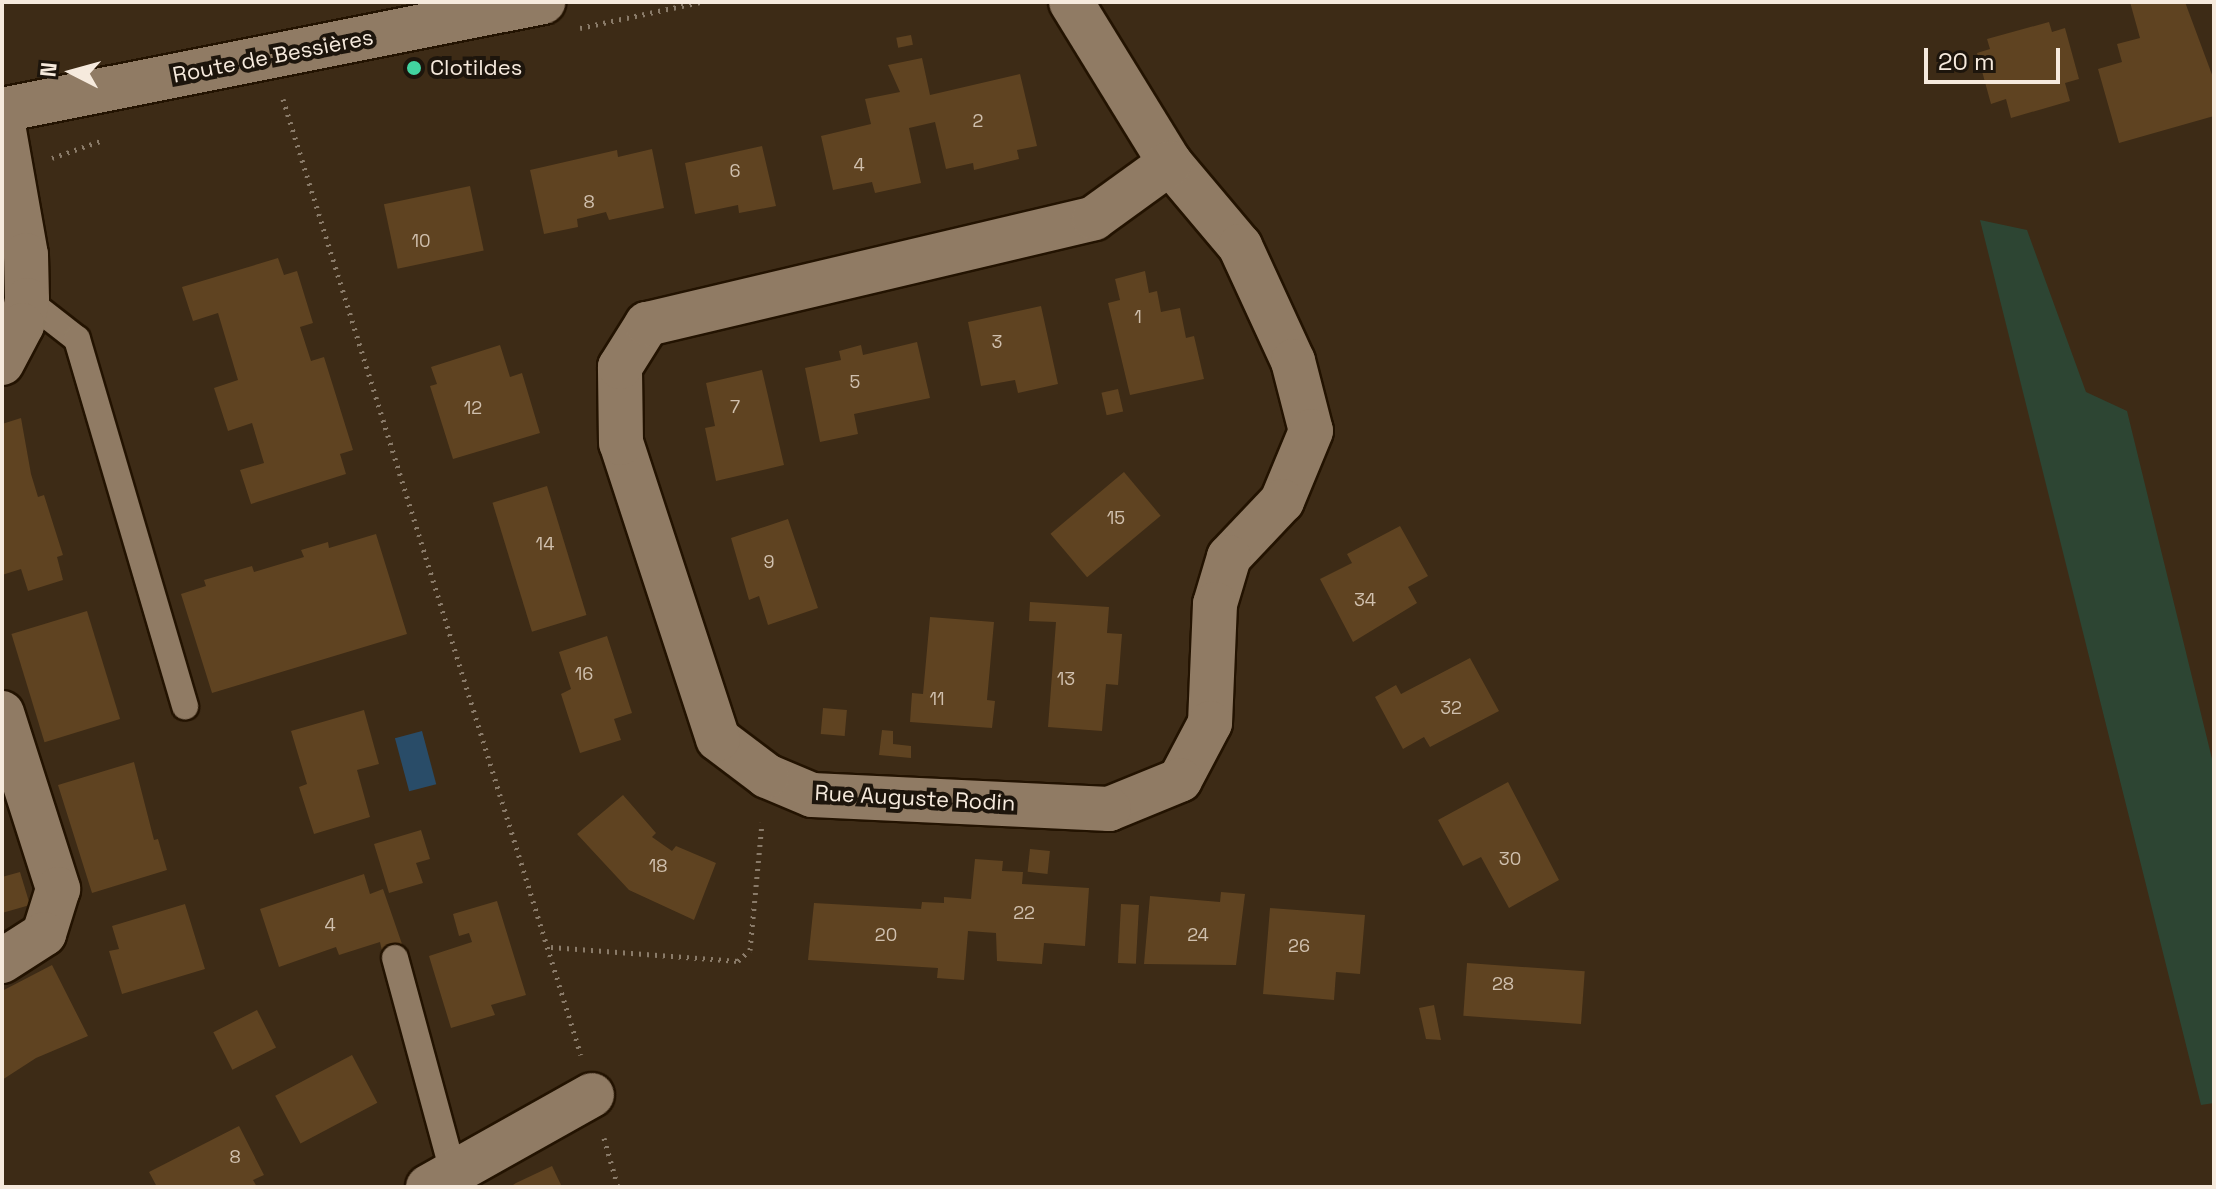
<!DOCTYPE html>
<html>
<head>
<meta charset="utf-8">
<style>
	body { margin:0 }
	#map { position:relative; width:2216px; height:1189px; overflow:hidden; background:#3d2b16; font-family:"Space Grotesk",sans-serif }
	div>[style] { position:absolute }
	.green>* { inset:0; background:#2d4533 }
	.water>* { inset:0; background:#294c68; transform-origin:0 0 }
	.building>* { inset:0; background:#5f4321; transform-origin:0 0 }
	.path>* { height:5px; margin-top:-2.5px; transform-origin:0; background:repeating-linear-gradient(90deg,#8a7b69 0 2px,transparent 0 8px) }
	.roads { filter:drop-shadow(2px 0 #231301) drop-shadow(-2px 0 #231301) drop-shadow(0 2px #231301) drop-shadow(0 -2px #231301) }
	.lane>* { height:26px; margin:-13px; padding:0 13px; transform-origin:13px; border-radius:13px; background:#907b64 }
	.street>* { height:44px; margin:-22px; padding:0 22px; transform-origin:22px; border-radius:22px; background:#907b64 }
	.secondary>* { height:44px; margin:-22px; padding:0 22px; transform-origin:22px; border-radius:22px; background:#907b64 }
	.dots>* { width:22px; height:22px; translate:-50% -50%; box-sizing:border-box; border:4px solid #1d150c; border-radius:50% }
	span { translate:-50% -50%; white-space:nowrap; text-align:center; line-height:1.15; -webkit-text-stroke:8px #1d150c; paint-order:stroke }
	.number-label { font-size:18px; color:#d0c0ae }
	.number-label span { -webkit-text-stroke-width:0 }
	.street-label { font-size:22px; color:#f6eadd }
	.poi-label { font-size:22px; color:#f6eadd }
	.left { translate:0 -50%; text-align:left }
	.frame { position:absolute; inset:0; border:4px solid #f6eadd; pointer-events:none }
	.north { position:absolute; left:32px; top:32px; width:80px; height:80px; -webkit-text-stroke:6px #1d150c; paint-order:stroke; rotate:276deg; font-size:22px; font-weight:700; line-height:32px; text-align:center; color:#f6eadd }
	.north::after { content:''; display:block; margin:auto; width:28px; height:36px; background:#f6eadd; clip-path:polygon(50% 0,100% 100%,50% 72%,0 100%) }
	.scale { position:absolute; left:1924px; top:48px; width:136px; height:36px; box-sizing:border-box; border:4px solid #f6eadd; border-top:0; padding-left:10px; font-size:24px; line-height:28px; white-space:nowrap; color:#f6eadd; -webkit-text-stroke:6px #1d150c; paint-order:stroke }
</style>
</head>
<body>
<div id="map">
	<div class="green">
		<i style="clip-path:polygon(1980px 220px,2027px 230px,2086px 392px,2127px 411px,2214px 767px,2214px 1103px,2201px 1105px)"></i>
	</div>
	<div class="water">
		<i style="left:422px;top:731px;width:55px;height:28px;rotate:75deg"></i>
	</div>
	<div class="building">
		<i style="clip-path:polygon(2130px 2px,2185px 2px,2214px 80px,2214px 116px,2119px 143px,2098px 69px,2122px 62px,2117px 44px,2140px 38px)"></i>
		<i style="clip-path:polygon(2049px 22px,2052px 32px,2065px 28px,2079px 79px,2065px 83px,2070px 101px,2011px 118px,2006px 99px,1991px 104px,1977px 53px,1990px 49px,1987px 39px)"></i>
		<i style="left:911px;top:35px;width:10px;height:15px;rotate:79deg"></i>
		<i style="clip-path:polygon(922px 58px,930px 95px,1020px 74px,1037px 146px,1017px 150px,1019px 159px,974px 170px,973px 163px,946px 169px,935px 122px,909px 128px,921px 183px,875px 193px,872px 182px,833px 190px,821px 136px,871px 124px,865px 99px,900px 92px,888px 65px)"></i>
		<i style="clip-path:polygon(762px 146px,776px 206px,739px 213px,738px 205px,695px 214px,685px 163px)"></i>
		<i style="clip-path:polygon(652px 149px,664px 208px,609px 220px,606px 212px,577px 219px,578px 227px,544px 234px,530px 170px,617px 150px,618px 157px)"></i>
		<i style="left:470px;top:186px;width:66px;height:88px;rotate:78deg"></i>
		<i style="clip-path:polygon(278px 258px,284px 275px,297px 271px,313px 323px,300px 327px,311px 361px,324px 357px,353px 450px,340px 454px,346px 474px,251px 504px,240px 470px,264px 463px,252px 423px,228px 431px,214px 388px,238px 380px,218px 313px,193px 321px,182px 287px)"></i>
		<i style="clip-path:polygon(1145px 271px,1149px 293px,1157px 291px,1161px 312px,1180px 308px,1186px 338px,1194px 336px,1204px 379px,1130px 395px,1108px 303px,1120px 300px,1115px 279px)"></i>
		<i style="clip-path:polygon(1041px 306px,1058px 384px,1018px 393px,1015px 380px,981px 386px,968px 322px)"></i>
		<i style="clip-path:polygon(917px 342px,930px 398px,854px 414px,858px 434px,820px 442px,805px 368px,841px 360px,839px 351px,861px 345px,863px 355px)"></i>
		<i style="clip-path:polygon(500px 345px,510px 377px,522px 373px,540px 433px,453px 459px,430px 386px,437px 384px,431px 367px)"></i>
		<i style="clip-path:polygon(762px 370px,784px 465px,716px 481px,705px 428px,715px 426px,706px 383px)"></i>
		<i style="left:1118px;top:389px;width:23px;height:17px;rotate:77deg"></i>
		<i style="clip-path:polygon(21px 418px,31px 474px,38px 497px,44px 495px,63px 555px,57px 557px,63px 580px,28px 591px,21px 569px,2px 575px,2px 424px)"></i>
		<i style="left:1124px;top:472px;width:57px;height:96px;rotate:50deg"></i>
		<i style="left:547px;top:486px;width:135px;height:57px;rotate:73deg"></i>
		<i style="clip-path:polygon(788px 519px,818px 608px,768px 625px,759px 596px,749px 600px,731px 538px)"></i>
		<i style="clip-path:polygon(1400px 526px,1428px 576px,1408px 587px,1417px 603px,1353px 642px,1320px 579px,1352px 563px,1347px 554px)"></i>
		<i style="clip-path:polygon(376px 534px,407px 634px,212px 693px,181px 594px,206px 586px,204px 580px,252px 566px,254px 572px,304px 557px,301px 550px,328px 542px,329px 548px)"></i>
		<i style="clip-path:polygon(1030px 602px,1109px 607px,1107px 633px,1122px 634px,1118px 685px,1106px 684px,1102px 731px,1048px 727px,1056px 622px,1029px 621px)"></i>
		<i style="left:87px;top:611px;width:113px;height:79px;rotate:73deg"></i>
		<i style="clip-path:polygon(930px 617px,994px 622px,987px 700px,995px 701px,992px 728px,910px 722px,912px 693px,923px 694px)"></i>
		<i style="clip-path:polygon(607px 636px,632px 713px,614px 719px,621px 740px,580px 753px,561px 694px,571px 689px,559px 652px)"></i>
		<i style="clip-path:polygon(1470px 658px,1499px 711px,1430px 747px,1424px 737px,1403px 749px,1375px 697px,1396px 685px,1401px 694px)"></i>
		<i style="left:823px;top:708px;width:24px;height:26px;rotate:5deg"></i>
		<i style="clip-path:polygon(364px 710px,379px 764px,357px 770px,370px 817px,314px 834px,299px 787px,307px 784px,291px 731px)"></i>
		<i style="clip-path:polygon(882px 730px,893px 731px,893px 744px,911px 746px,911px 758px,879px 755px)"></i>
		<i style="clip-path:polygon(134px 762px,154px 840px,158px 839px,167px 870px,92px 893px,58px 785px)"></i>
		<i style="clip-path:polygon(1508px 782px,1559px 880px,1509px 908px,1481px 857px,1463px 866px,1438px 820px)"></i>
		<i style="clip-path:polygon(623px 795px,656px 833px,652px 837px,672px 851px,676px 846px,716px 863px,694px 920px,629px 890px,577px 834px)"></i>
		<i style="clip-path:polygon(421px 830px,430px 859px,416px 863px,423px 883px,389px 893px,374px 844px)"></i>
		<i style="left:1030px;top:849px;width:20px;height:23px;rotate:6deg"></i>
		<i style="clip-path:polygon(975px 859px,1003px 861px,1002px 871px,1023px 872px,1022px 884px,1089px 888px,1085px 946px,1044px 943px,1042px 964px,997px 961px,996px 933px,968px 931px,964px 980px,937px 978px,938px 968px,808px 960px,814px 903px,921px 909px,922px 902px,944px 903px,944px 897px,971px 899px)"></i>
		<i style="clip-path:polygon(20px 872px,30px 905px,2px 913px,2px 877px)"></i>
		<i style="clip-path:polygon(364px 874px,370px 894px,383px 889px,402px 944px,382px 951px,380px 942px,339px 955px,336px 947px,279px 967px,260px 909px)"></i>
		<i style="clip-path:polygon(1221px 892px,1245px 894px,1236px 965px,1144px 964px,1150px 896px,1220px 902px)"></i>
		<i style="clip-path:polygon(497px 901px,526px 995px,491px 1005px,495px 1015px,451px 1028px,429px 956px,472px 942px,469px 933px,459px 936px,453px 914px)"></i>
		<i style="clip-path:polygon(185px 904px,205px 969px,122px 994px,109px 951px,119px 949px,112px 926px)"></i>
		<i style="left:1121px;top:904px;width:18px;height:59px;rotate:3deg"></i>
		<i style="clip-path:polygon(1270px 908px,1365px 915px,1360px 974px,1336px 972px,1334px 1000px,1263px 994px)"></i>
		<i style="left:1467px;top:963px;width:118px;height:53px;rotate:4deg"></i>
		<i style="clip-path:polygon(52px 965px,88px 1036px,36px 1058px,2px 1080px,2px 991px)"></i>
		<i style="clip-path:polygon(1434px 1005px,1441px 1040px,1426px 1039px,1419px 1008px)"></i>
		<i style="left:257px;top:1010px;width:42px;height:49px;rotate:63deg"></i>
		<i style="left:352px;top:1055px;width:54px;height:87px;rotate:62deg"></i>
		<i style="clip-path:polygon(239px 1126px,264px 1175px,253px 1180px,257px 1187px,157px 1187px,149px 1172px)"></i>
		<i style="clip-path:polygon(552px 1166px,562px 1187px,510px 1187px,516px 1183px)"></i>
	</div>
	<div class="path">
		<i style="left:580px;top:28px;width:123px;rotate:-12.2deg"></i>
		<i style="left:283px;top:99px;width:1001px;rotate:72.69deg"></i>
		<i style="left:52px;top:158px;width:54px;rotate:-19.4deg"></i>
		<i style="left:551px;top:947px;width:188px;rotate:4.3deg"></i>
		<i style="left:738px;top:961px;width:16px;rotate:-43deg"></i>
		<i style="left:750px;top:950px;width:128px;rotate:-84.6deg"></i>
		<i style="left:604px;top:1138px;width:51px;rotate:74.1deg"></i>
	</div>
	<div class="roads">
		<div class="lane">
			<i style="left:27px;top:300px;width:63px;rotate:38deg"></i>
			<i style="left:77px;top:339px;width:383px;rotate:73.6deg"></i>
			<i style="left:395px;top:958px;width:222px;rotate:74.8deg"></i>
		</div>
		<div class="street">
			<i style="left:1071px;top:2px;width:189px;rotate:58.4deg"></i>
			<i style="left:1170px;top:163px;width:109px;rotate:49.9deg"></i>
			<i style="left:1240px;top:246px;width:127px;rotate:65.3deg"></i>
			<i style="left:1293px;top:361px;width:72px;rotate:75.6deg"></i>
			<i style="left:1311px;top:431px;width:76px;rotate:112.5deg"></i>
			<i style="left:1282px;top:501px;width:77px;rotate:133.4deg"></i>
			<i style="left:1229px;top:557px;width:49px;rotate:106.6deg"></i>
			<i style="left:1215px;top:604px;width:119px;rotate:92.4deg"></i>
			<i style="left:1210px;top:723px;width:64px;rotate:117.8deg"></i>
			<i style="left:1180px;top:780px;width:77px;rotate:157.8deg"></i>
			<i style="left:1109px;top:809px;width:297px;rotate:-177.3deg"></i>
			<i style="left:812px;top:795px;width:49px;rotate:-157.1deg"></i>
			<i style="left:767px;top:776px;width:61px;rotate:-142.9deg"></i>
			<i style="left:718px;top:739px;width:311px;rotate:-108.1deg"></i>
			<i style="left:621px;top:443px;width:76px;rotate:-90.8deg"></i>
			<i style="left:620px;top:367px;width:51px;rotate:-57.9deg"></i>
			<i style="left:647px;top:324px;width:459px;rotate:-13.3deg"></i>
			<i style="left:1094px;top:218px;width:94px;rotate:-35.9deg"></i>
			<i style="left:2px;top:119px;width:138px;rotate:80deg"></i>
			<i style="left:26px;top:255px;width:45px;rotate:88.7deg"></i>
			<i style="left:27px;top:300px;width:25px;rotate:101deg"></i>
			<i style="left:22px;top:325px;width:43px;rotate:117.8deg"></i>
			<i style="left:2px;top:713px;width:185px;rotate:72.3deg"></i>
			<i style="left:58px;top:889px;width:47px;rotate:107.3deg"></i>
			<i style="left:44px;top:934px;width:50px;rotate:147.3deg"></i>
			<i style="left:428px;top:1187px;width:188px;rotate:-29.3deg"></i>
		</div>
		<div class="secondary">
			<i style="left:2px;top:110px;width:552px;rotate:-11.29deg"></i>
		</div>
	</div>
	<div class="dots">
		<i style="left:414px;top:68px;background:#42d4a0"></i>
	</div>
	<div class="number-label">
		<span style="left:978px;top:121px">2</span>
		<span style="left:859px;top:165px">4</span>
		<span style="left:735px;top:171px">6</span>
		<span style="left:589px;top:202px">8</span>
		<span style="left:421px;top:241px">10</span>
		<span style="left:1138px;top:317px">1</span>
		<span style="left:997px;top:342px">3</span>
		<span style="left:855px;top:382px">5</span>
		<span style="left:735px;top:407px">7</span>
		<span style="left:473px;top:408px">12</span>
		<span style="left:1116px;top:518px">15</span>
		<span style="left:545px;top:544px">14</span>
		<span style="left:769px;top:562px">9</span>
		<span style="left:1365px;top:600px">34</span>
		<span style="left:584px;top:674px">16</span>
		<span style="left:1066px;top:679px">13</span>
		<span style="left:937px;top:699px">11</span>
		<span style="left:1451px;top:708px">32</span>
		<span style="left:1510px;top:859px">30</span>
		<span style="left:658px;top:866px">18</span>
		<span style="left:1024px;top:913px">22</span>
		<span style="left:330px;top:925px">4</span>
		<span style="left:886px;top:935px">20</span>
		<span style="left:1198px;top:935px">24</span>
		<span style="left:1299px;top:946px">26</span>
		<span style="left:1503px;top:984px">28</span>
		<span style="left:235px;top:1157px">8</span>
	</div>
	<div class="street-label">
		<span style="left:273px;top:56px;rotate:-11deg">Route de Bessières</span>
		<span style="left:915px;top:798px;rotate:3deg">Rue Auguste Rodin</span>
	</div>
	<div class="poi-label">
		<span class="left" style="left:430px;top:68px">Clotildes</span>
	</div>
	<div class="frame"></div>
	<div class="north">N</div>
	<div class="scale">20 m</div>
</div>
</body>
</html>
